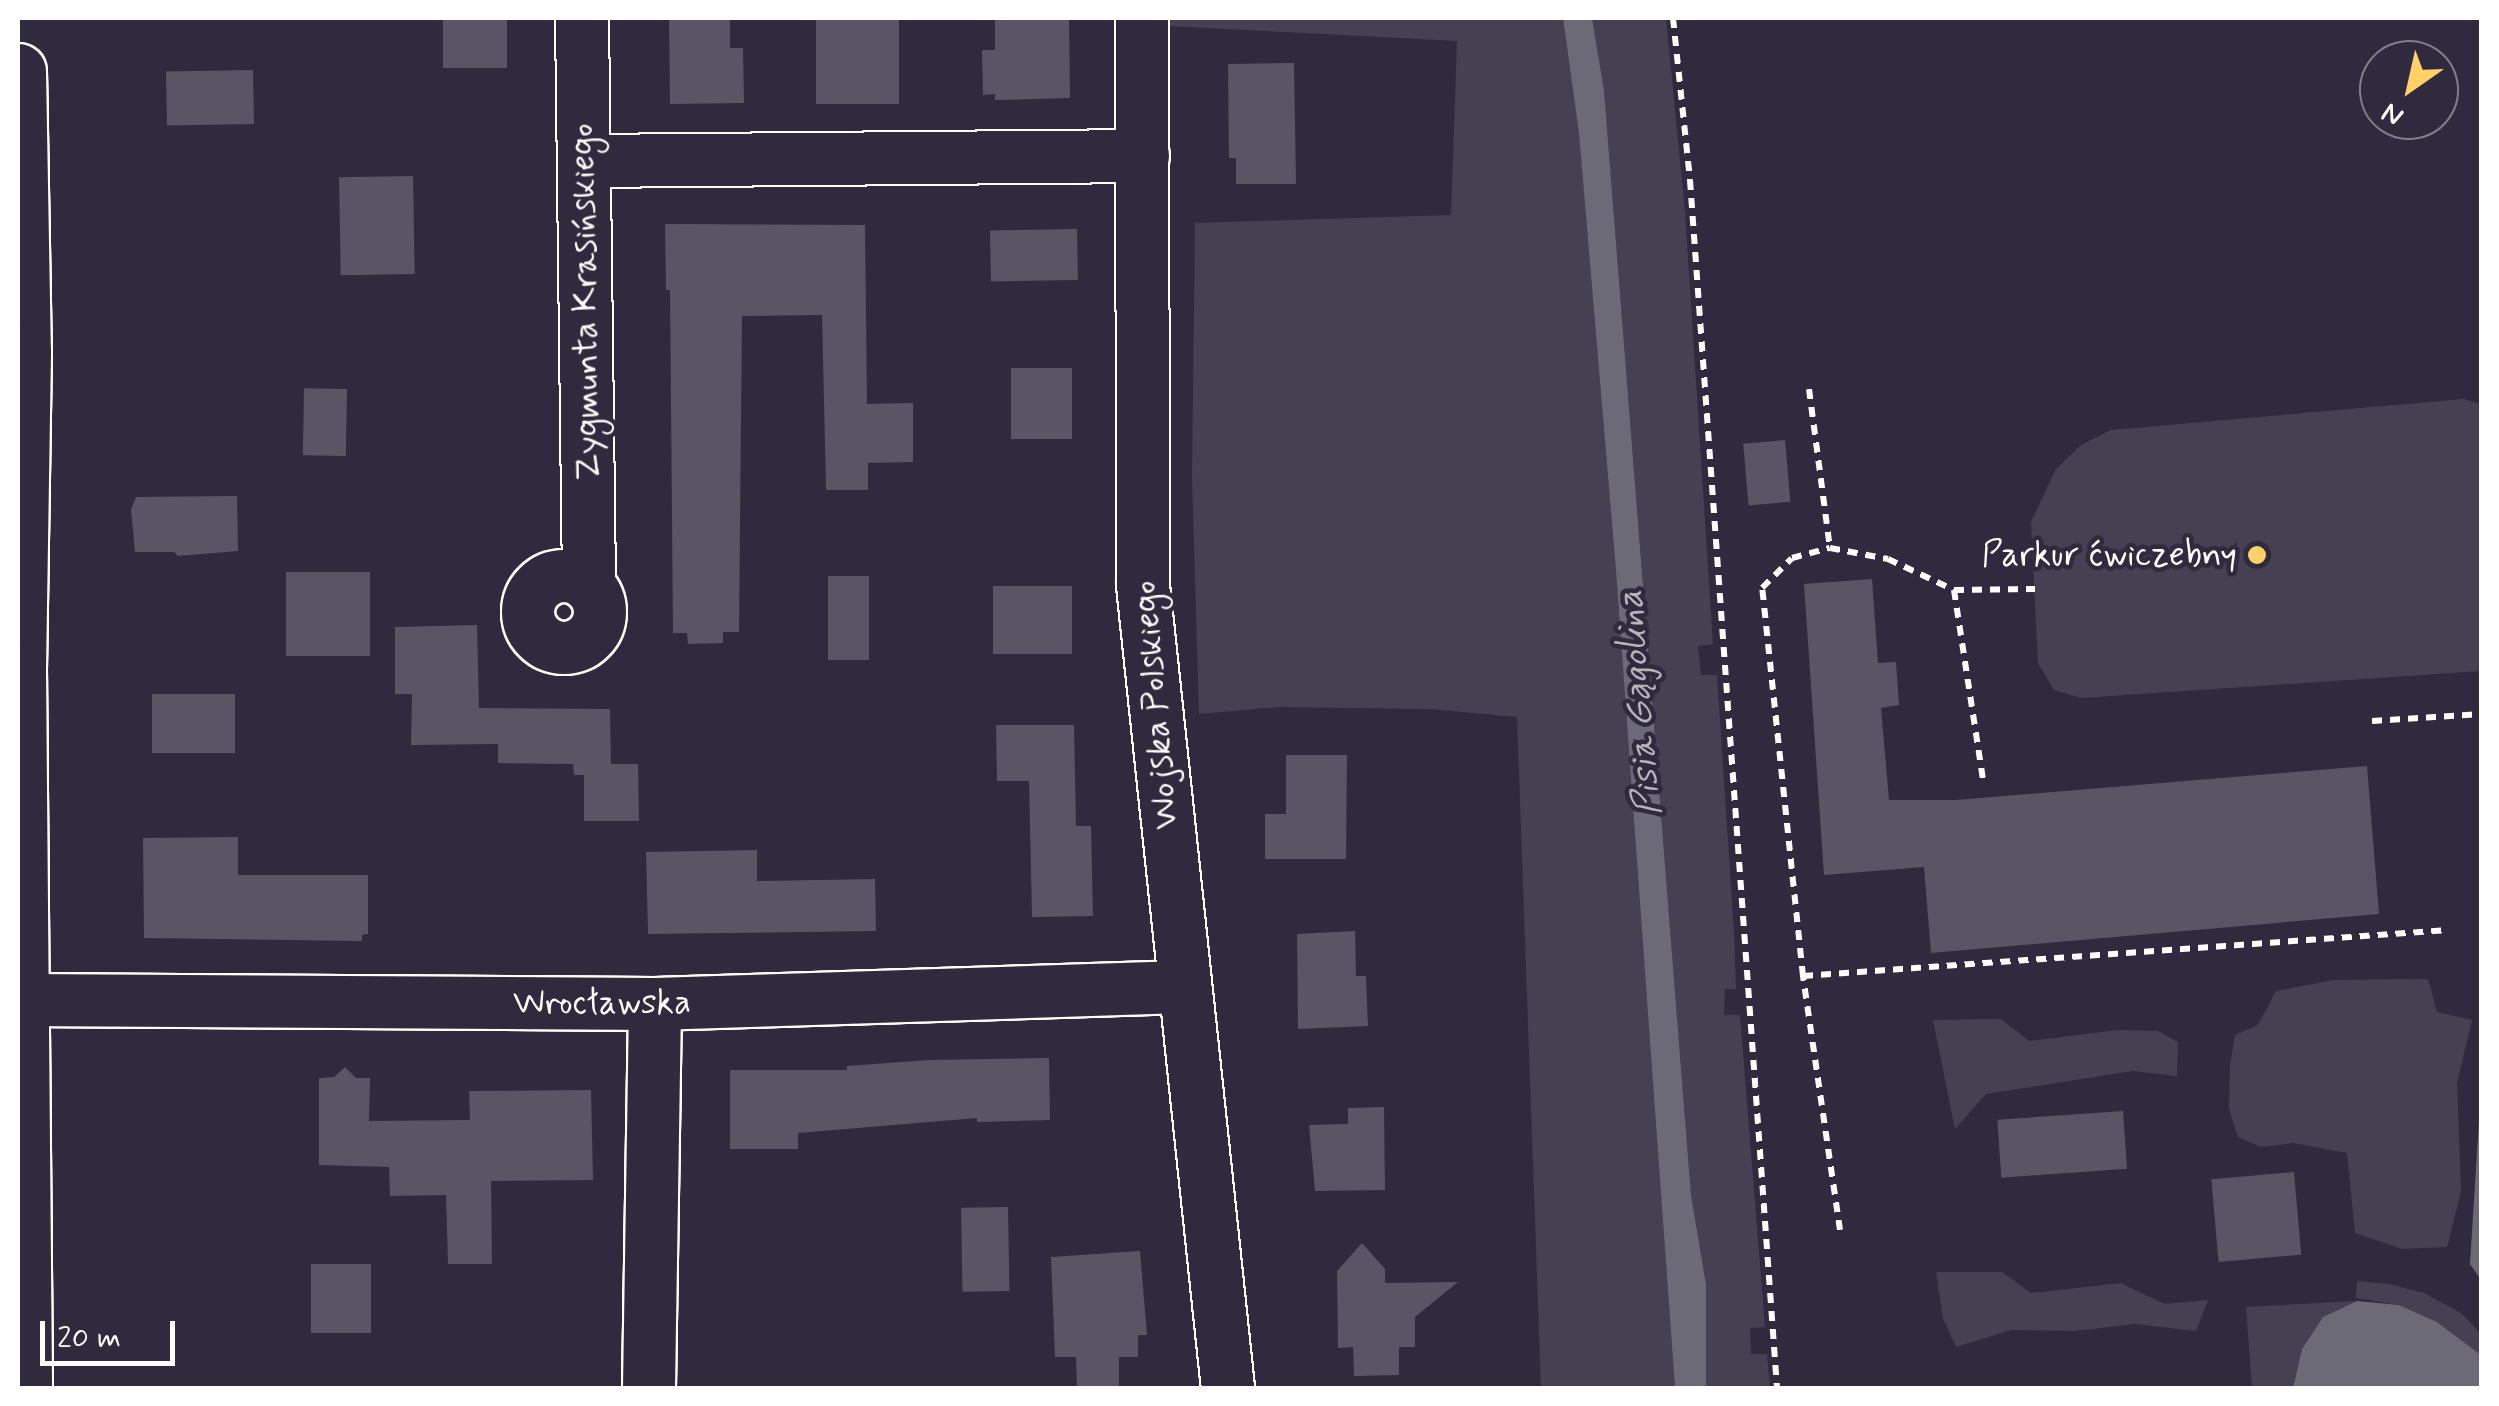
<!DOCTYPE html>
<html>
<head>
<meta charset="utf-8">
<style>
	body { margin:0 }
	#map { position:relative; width:2499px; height:1406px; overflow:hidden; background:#2f2a3d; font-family:Mynerve,sans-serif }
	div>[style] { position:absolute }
	.green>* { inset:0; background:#464152 }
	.water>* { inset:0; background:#6d6a77 }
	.building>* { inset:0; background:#595564; transform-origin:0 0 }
	.path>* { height:6px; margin-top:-3px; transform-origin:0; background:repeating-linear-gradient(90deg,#fff 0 10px,transparent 0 18px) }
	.roads { filter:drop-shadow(2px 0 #fff) drop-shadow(-2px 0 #fff) drop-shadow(0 2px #fff) drop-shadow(0 -2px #fff) }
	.minor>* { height:52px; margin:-26px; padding:0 26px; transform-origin:26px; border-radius:26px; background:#2f2a3d }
	.minor>.ring { margin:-26px; padding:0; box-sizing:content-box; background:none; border:52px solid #2f2a3d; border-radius:50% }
	.tertiary>* { height:55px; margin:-27.5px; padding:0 27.5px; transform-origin:27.5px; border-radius:27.5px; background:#2f2a3d }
	.dots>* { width:28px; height:28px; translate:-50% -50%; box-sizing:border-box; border:5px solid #2f2a3d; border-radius:50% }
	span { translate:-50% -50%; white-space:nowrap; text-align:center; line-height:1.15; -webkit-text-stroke:9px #2f2a3d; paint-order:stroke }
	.street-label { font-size:35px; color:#fff }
	.poi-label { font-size:35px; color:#fff }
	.right { translate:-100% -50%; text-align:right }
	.water-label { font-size:38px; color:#b6b4bb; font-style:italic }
	.frame { position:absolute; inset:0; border:20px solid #fff; pointer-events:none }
	.north { position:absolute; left:2359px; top:40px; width:100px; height:100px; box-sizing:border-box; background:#2f2a3d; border:2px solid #827f8b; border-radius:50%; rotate:214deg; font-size:28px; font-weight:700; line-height:40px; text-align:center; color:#fff }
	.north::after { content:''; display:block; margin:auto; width:35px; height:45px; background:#ffd166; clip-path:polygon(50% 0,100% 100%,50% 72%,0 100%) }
	.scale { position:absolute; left:40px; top:1321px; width:135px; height:45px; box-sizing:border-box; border:5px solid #fff; border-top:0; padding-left:12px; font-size:30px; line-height:35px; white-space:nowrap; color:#fff; -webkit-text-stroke:8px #2f2a3d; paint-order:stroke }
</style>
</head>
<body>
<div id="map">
	<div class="green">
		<i style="clip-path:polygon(1169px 18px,1563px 18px,1579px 134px,1616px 571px,1675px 1388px,1541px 1388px,1517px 717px,1429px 709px,1278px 707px,1199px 714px,1192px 477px,1195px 223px,1451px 215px,1457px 41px,1169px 26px)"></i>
		<i style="clip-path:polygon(1592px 18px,1666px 18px,1685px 212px,1713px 644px,1698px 646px,1701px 675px,1717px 675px,1734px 932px,1736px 989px,1725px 989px,1724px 1015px,1740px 1015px,1765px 1327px,1750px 1328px,1751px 1354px,1767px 1354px,1770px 1388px,1706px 1388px,1706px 1284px,1691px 1195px,1604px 90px)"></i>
		<i style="clip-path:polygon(2463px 399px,2481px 404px,2481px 671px,2081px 698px,2054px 690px,2038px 663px,2031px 522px,2056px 469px,2081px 445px,2111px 430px)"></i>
		<i style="clip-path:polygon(2428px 979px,2437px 1012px,2472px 1020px,2457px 1083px,2461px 1191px,2447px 1247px,2402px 1249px,2355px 1233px,2347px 1153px,2293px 1143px,2261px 1147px,2238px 1137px,2229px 1109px,2230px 1066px,2235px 1035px,2258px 1025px,2276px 991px,2334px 980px)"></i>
		<i style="clip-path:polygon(2001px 1019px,2029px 1041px,2118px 1030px,2158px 1031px,2178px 1042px,2177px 1076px,2133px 1071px,1986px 1094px,1955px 1129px,1933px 1020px)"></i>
		<i style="clip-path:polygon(1936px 1272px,2002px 1272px,2031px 1293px,2120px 1283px,2165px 1304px,2208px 1300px,2196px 1331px,2135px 1324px,2075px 1331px,2011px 1330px,1956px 1347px,1943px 1318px)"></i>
		<i style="clip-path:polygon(2357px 1281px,2389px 1284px,2424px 1293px,2461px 1313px,2481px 1334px,2481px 1355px,2437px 1322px,2399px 1305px,2356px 1298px)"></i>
		<i style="clip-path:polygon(2357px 1301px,2323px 1317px,2302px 1349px,2293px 1388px,2252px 1388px,2246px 1307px)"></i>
	</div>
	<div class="water">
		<i style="clip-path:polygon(1563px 18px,1592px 18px,1604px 90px,1691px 1195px,1706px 1284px,1706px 1388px,1675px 1388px,1616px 571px,1579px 134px)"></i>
		<i style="clip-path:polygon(2481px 1088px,2482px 1280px,2481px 1280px,2470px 1264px)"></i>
		<i style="clip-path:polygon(2357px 1301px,2399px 1305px,2437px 1322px,2481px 1355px,2481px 1388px,2293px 1388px,2302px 1349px,2323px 1317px)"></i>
	</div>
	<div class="building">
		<i style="left:443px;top:18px;width:64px;height:50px"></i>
		<i style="clip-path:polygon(669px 18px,730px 18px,730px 48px,743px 48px,744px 103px,670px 104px)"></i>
		<i style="left:816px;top:18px;width:83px;height:86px"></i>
		<i style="clip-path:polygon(995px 18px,1069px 18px,1070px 98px,995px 100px,995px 94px,983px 95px,982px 50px,995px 50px)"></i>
		<i style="clip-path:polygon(1294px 63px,1296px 184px,1236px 184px,1236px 158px,1229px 158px,1228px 64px)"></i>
		<i style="left:253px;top:70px;width:54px;height:87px;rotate:89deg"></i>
		<i style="left:413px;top:176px;width:98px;height:74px;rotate:89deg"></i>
		<i style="clip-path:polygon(665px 224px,865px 225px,867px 404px,913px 403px,913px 462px,868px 463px,868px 490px,826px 490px,822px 315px,742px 316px,739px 632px,723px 632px,723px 643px,688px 644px,687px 633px,673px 633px,670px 290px,666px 290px)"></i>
		<i style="left:1077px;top:229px;width:51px;height:87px;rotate:89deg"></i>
		<i style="left:1072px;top:368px;width:71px;height:61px;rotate:90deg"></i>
		<i style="left:347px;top:389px;width:67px;height:43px;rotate:91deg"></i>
		<i style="left:1785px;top:440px;width:62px;height:42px;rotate:85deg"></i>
		<i style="clip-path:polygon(237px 496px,238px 551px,178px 556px,174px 552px,135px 552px,131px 509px,136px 497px)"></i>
		<i style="left:286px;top:572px;width:84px;height:84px"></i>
		<i style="left:828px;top:576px;width:41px;height:84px"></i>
		<i style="clip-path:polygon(1872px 579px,1878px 663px,1896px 662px,1899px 705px,1881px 708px,1889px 800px,1956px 800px,2367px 766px,2379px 914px,1931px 953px,1924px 867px,1824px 875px,1804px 584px)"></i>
		<i style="left:993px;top:586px;width:79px;height:68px"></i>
		<i style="clip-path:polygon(477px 625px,479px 708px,610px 709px,611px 764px,638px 764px,639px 821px,584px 821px,584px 775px,574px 775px,573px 764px,498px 763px,498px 744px,411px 745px,412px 694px,395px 694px,395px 627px)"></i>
		<i style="left:152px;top:694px;width:83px;height:59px"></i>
		<i style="clip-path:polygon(996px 725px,1074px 725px,1076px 826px,1091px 826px,1093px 916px,1032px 917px,1029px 781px,997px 781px)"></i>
		<i style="clip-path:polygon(1286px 755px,1347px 755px,1346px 859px,1265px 859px,1265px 814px,1286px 814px)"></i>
		<i style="clip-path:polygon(238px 837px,238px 875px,368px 875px,368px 934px,362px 935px,362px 941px,144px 938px,143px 838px)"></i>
		<i style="clip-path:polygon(757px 850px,757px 881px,875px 879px,876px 931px,648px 934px,646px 852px)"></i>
		<i style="clip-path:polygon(1355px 931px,1356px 976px,1366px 976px,1368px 1026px,1298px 1029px,1297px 934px)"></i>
		<i style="clip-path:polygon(1049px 1058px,1050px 1120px,977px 1122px,977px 1118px,798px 1133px,798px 1149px,730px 1149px,730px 1070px,847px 1070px,847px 1066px,929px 1060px)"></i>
		<i style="clip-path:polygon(345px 1067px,356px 1078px,370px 1078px,369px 1121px,470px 1120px,469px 1091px,591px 1090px,593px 1180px,491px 1181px,492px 1264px,448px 1264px,446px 1195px,390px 1196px,389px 1167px,319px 1165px,319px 1078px,334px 1077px)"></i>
		<i style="clip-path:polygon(1384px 1107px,1385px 1190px,1315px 1191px,1309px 1125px,1348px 1124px,1348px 1108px)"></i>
		<i style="left:2123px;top:1111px;width:58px;height:126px;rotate:86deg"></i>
		<i style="left:2294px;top:1172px;width:83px;height:83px;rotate:85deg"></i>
		<i style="left:1008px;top:1207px;width:84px;height:47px;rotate:89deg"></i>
		<i style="clip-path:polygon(1362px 1243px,1385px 1269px,1385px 1283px,1458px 1282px,1415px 1317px,1415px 1347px,1399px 1347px,1399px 1375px,1354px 1376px,1353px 1347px,1338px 1348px,1337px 1271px)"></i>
		<i style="clip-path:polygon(1140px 1251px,1147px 1335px,1138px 1335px,1138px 1357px,1119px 1357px,1119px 1388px,1077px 1388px,1076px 1357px,1055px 1357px,1051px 1257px)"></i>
		<i style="left:311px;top:1264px;width:60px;height:69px"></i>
	</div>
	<div class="path">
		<i style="left:1673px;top:18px;width:163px;rotate:84deg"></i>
		<i style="left:1690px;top:180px;width:1211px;rotate:85.88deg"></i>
		<i style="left:1809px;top:389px;width:160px;rotate:82.5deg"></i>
		<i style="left:1954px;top:590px;width:197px;rotate:81.3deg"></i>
		<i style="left:2372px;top:721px;width:110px;rotate:-3.6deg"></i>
		<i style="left:1803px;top:976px;width:647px;rotate:-4.08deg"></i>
		<i style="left:1840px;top:1230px;width:257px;rotate:-98.3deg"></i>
		<i style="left:1803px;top:976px;width:390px;rotate:-96deg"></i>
		<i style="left:1762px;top:588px;width:42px;rotate:-45deg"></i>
		<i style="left:1792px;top:558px;width:39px;rotate:-15deg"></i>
		<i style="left:1830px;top:548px;width:59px;rotate:10.7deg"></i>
		<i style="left:1888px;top:559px;width:73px;rotate:25.2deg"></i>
		<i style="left:1954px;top:590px;width:81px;rotate:-0.7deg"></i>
	</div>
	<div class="roads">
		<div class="minor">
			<i style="left:582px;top:18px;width:568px;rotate:89.29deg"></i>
			<i style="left:1142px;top:18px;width:567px;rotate:89.9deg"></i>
			<i style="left:1143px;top:585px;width:807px;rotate:83.96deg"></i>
			<i style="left:585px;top:161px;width:558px;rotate:-0.51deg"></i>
			<i class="ring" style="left:528px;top:576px;width:20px;height:20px"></i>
			<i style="left:21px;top:1000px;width:634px;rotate:0.36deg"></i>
			<i style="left:655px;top:1004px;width:528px;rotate:-1.84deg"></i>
			<i style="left:649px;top:1388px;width:384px;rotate:-89.1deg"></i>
		</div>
		<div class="tertiary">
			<i style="left:18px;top:71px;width:280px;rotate:89deg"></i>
			<i style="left:23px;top:351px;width:317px;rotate:90.9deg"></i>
			<i style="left:18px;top:668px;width:720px;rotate:89.52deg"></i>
		</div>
	</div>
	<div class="dots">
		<i style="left:2257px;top:555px;background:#ffd166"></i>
	</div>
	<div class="street-label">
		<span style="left:586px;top:302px;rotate:-91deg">Zygmunta Krasińskiego</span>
		<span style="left:1156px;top:705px;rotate:-95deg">Wojska Polskiego</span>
		<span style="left:602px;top:1003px">Wrocławska</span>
	</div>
	<div class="poi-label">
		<span class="right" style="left:2237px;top:555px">Parkur ćwiczebny</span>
	</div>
	<div class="water-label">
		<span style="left:1640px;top:703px;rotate:-95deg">Pisia Gągolina</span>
	</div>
	<div class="frame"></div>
	<div class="north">N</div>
	<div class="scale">20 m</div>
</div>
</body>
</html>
